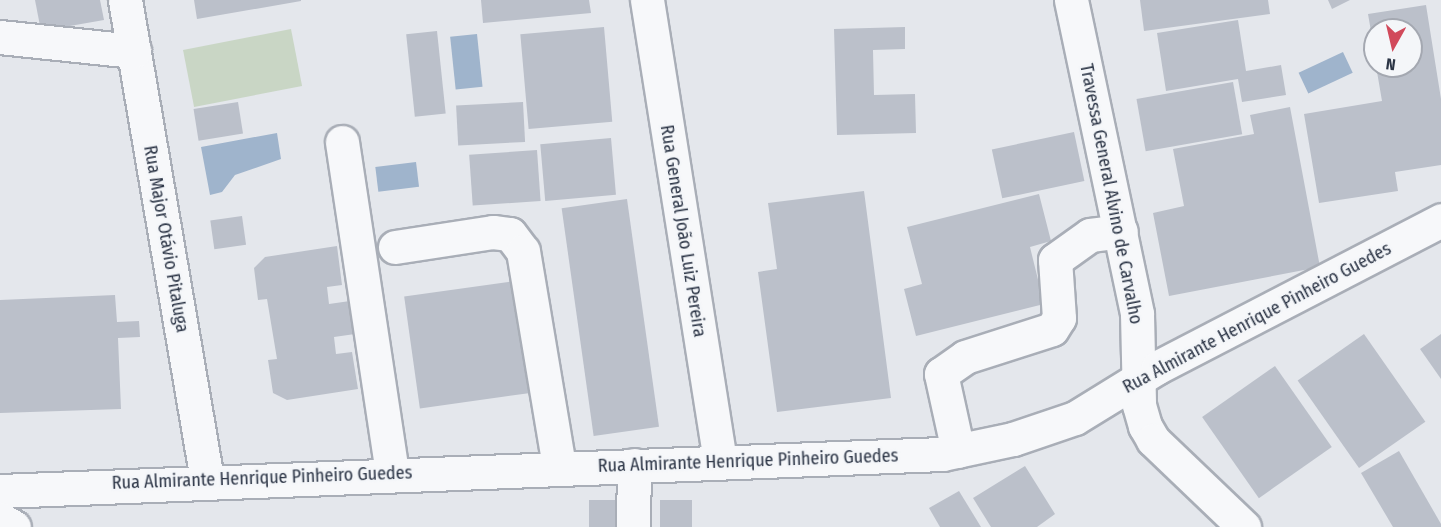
<!DOCTYPE html>
<html>
<head>
<meta charset="utf-8">
<style>
	body { margin:0 }
	#map { position:relative; width:1441px; height:527px; overflow:hidden; background:#e4e7ec; font-family:"Fira Sans Condensed",sans-serif }
	div>[style] { position:absolute }
	.green>* { inset:0; background:#c9d6c5; transform-origin:0 0 }
	.water>* { inset:0; background:#9fb4cc; transform-origin:0 0 }
	.building>* { inset:0; background:#bbc0ca; transform-origin:0 0 }
	.roads { filter:drop-shadow(2px 0 #a9aeb7) drop-shadow(-2px 0 #a9aeb7) drop-shadow(0 2px #a9aeb7) drop-shadow(0 -2px #a9aeb7) }
	.minor>* { height:33px; margin:-16.5px; padding:0 16.5px; transform-origin:16.5px; border-radius:16.5px; background:#f7f8fa }
	span { translate:-50% -50%; white-space:nowrap; text-align:center; line-height:1.15; -webkit-text-stroke:4.5px #f4f6f9; paint-order:stroke }
	.street-label { font-size:18px; color:#2b3445 }
	.north { position:absolute; left:1363px; top:18px; width:60px; height:60px; box-sizing:border-box; background:#f4f6f9; border:2px solid #a4a8b1; border-radius:50%; rotate:188deg; font-size:16px; font-weight:700; line-height:24px; text-align:center; color:#2b3445 }
	.north::after { content:''; display:block; margin:auto; width:21px; height:27px; background:#d1495b; clip-path:polygon(50% 0,100% 100%,50% 72%,0 100%) }
</style>
</head>
<body>
<div id="map">
	<div class="green">
		<i style="left:291px;top:29px;width:58px;height:110px;rotate:79deg"></i>
	</div>
	<div class="water">
		<i style="left:477px;top:34px;width:53px;height:27px;rotate:84deg"></i>
		<i style="left:1343px;top:52px;width:23px;height:49px;rotate:65deg"></i>
		<i style="clip-path:polygon(277px 133px,281px 159px,235px 175px,222px 192px,210px 195px,201px 147px)"></i>
		<i style="left:416px;top:162px;width:25px;height:41px;rotate:83deg"></i>
	</div>
	<div class="building">
		<i style="clip-path:polygon(35px 0,100px 0,104px 20px,41px 31px)"></i>
		<i style="clip-path:polygon(194px 0,301px 0,301px 1px,197px 19px)"></i>
		<i style="clip-path:polygon(481px 0,589px 0,591px 13px,483px 23px)"></i>
		<i style="clip-path:polygon(1140px 0,1268px 0,1270px 14px,1144px 31px)"></i>
		<i style="clip-path:polygon(1328px 0,1350px 0,1332px 9px)"></i>
		<i style="clip-path:polygon(1426px 5px,1441px 99px,1441px 165px,1395px 172px,1398px 191px,1319px 203px,1304px 114px,1382px 101px,1376px 66px,1411px 66px,1411px 30px,1375px 30px,1374px 49px,1368px 14px)"></i>
		<i style="clip-path:polygon(1238px 20px,1246px 71px,1281px 65px,1286px 95px,1242px 102px,1238px 79px,1166px 91px,1157px 33px)"></i>
		<i style="left:604px;top:27px;width:95px;height:84px;rotate:85deg"></i>
		<i style="clip-path:polygon(905px 27px,905px 49px,873px 50px,874px 95px,915px 94px,916px 133px,837px 135px,834px 29px)"></i>
		<i style="left:437px;top:31px;width:83px;height:31px;rotate:84deg"></i>
		<i style="left:1233px;top:82px;width:53px;height:98px;rotate:80deg"></i>
		<i style="left:238px;top:102px;width:32px;height:45px;rotate:81deg"></i>
		<i style="left:523px;top:102px;width:40px;height:67px;rotate:87deg"></i>
		<i style="clip-path:polygon(1290px 107px,1320px 267px,1169px 296px,1153px 213px,1184px 206px,1173px 149px,1254px 134px,1250px 115px)"></i>
		<i style="left:1074px;top:132px;width:50px;height:84px;rotate:78deg"></i>
		<i style="left:611px;top:138px;width:57px;height:71px;rotate:85deg"></i>
		<i style="left:537px;top:150px;width:51px;height:68px;rotate:86deg"></i>
		<i style="clip-path:polygon(864px 191px,891px 398px,777px 412px,758px 272px,777px 269px,768px 203px)"></i>
		<i style="clip-path:polygon(1039px 194px,1051px 241px,1030px 247px,1044px 304px,916px 336px,904px 289px,922px 284px,907px 227px)"></i>
		<i style="left:627px;top:199px;width:230px;height:66px;rotate:82deg"></i>
		<i style="left:242px;top:216px;width:29px;height:32px;rotate:82deg"></i>
		<i style="clip-path:polygon(337px 246px,342px 285px,327px 287px,329px 304px,357px 300px,362px 333px,334px 337px,336px 354px,352px 352px,358px 389px,287px 400px,273px 393px,268px 360px,277px 359px,267px 299px,258px 300px,254px 268px,265px 257px)"></i>
		<i style="left:522px;top:280px;width:113px;height:119px;rotate:82deg"></i>
		<i style="clip-path:polygon(115px 295px,117px 322px,139px 321px,140px 337px,118px 338px,121px 409px,0 413px,0 300px)"></i>
		<i style="left:1364px;top:334px;width:107px;height:81px;rotate:55deg"></i>
		<i style="clip-path:polygon(1441px 334px,1441px 379px,1420px 349px)"></i>
		<i style="left:1275px;top:366px;width:99px;height:89px;rotate:55deg"></i>
		<i style="clip-path:polygon(1399px 451px,1441px 524px,1441px 527px,1393px 527px,1361px 473px)"></i>
		<i style="clip-path:polygon(1025px 466px,1055px 514px,1037px 527px,991px 527px,973px 498px)"></i>
		<i style="clip-path:polygon(959px 491px,981px 527px,940px 527px,929px 508px)"></i>
		<i style="left:589px;top:500px;width:39px;height:27px"></i>
		<i style="left:660px;top:500px;width:32px;height:27px"></i>
	</div>
	<div class="roads">
		<div class="minor">
			<i style="left:125px;top:0;width:486px;rotate:80.3deg"></i>
			<i style="left:647px;top:0;width:468px;rotate:81deg"></i>
			<i style="left:1071px;top:0;width:321px;rotate:78.1deg"></i>
			<i style="left:1137px;top:314px;width:91px;rotate:88.7deg"></i>
			<i style="left:1139px;top:405px;width:22px;rotate:74deg"></i>
			<i style="left:1145px;top:426px;width:16px;rotate:60deg"></i>
			<i style="left:1153px;top:440px;width:126px;rotate:43.7deg"></i>
			<i style="left:0;top:37px;width:135px;rotate:6deg"></i>
			<i style="left:342px;top:142px;width:334px;rotate:81.4deg"></i>
			<i style="left:395px;top:247px;width:99px;rotate:-8.7deg"></i>
			<i style="left:493px;top:232px;width:17px;rotate:7deg"></i>
			<i style="left:510px;top:234px;width:21px;rotate:53deg"></i>
			<i style="left:523px;top:251px;width:219px;rotate:80.5deg"></i>
			<i style="left:958px;top:451px;width:79px;rotate:-102.4deg"></i>
			<i style="left:941px;top:374px;width:29px;rotate:-35deg"></i>
			<i style="left:965px;top:357px;width:91px;rotate:-17.8deg"></i>
			<i style="left:1052px;top:329px;width:13px;rotate:-58deg"></i>
			<i style="left:1059px;top:318px;width:58px;rotate:-93.9deg"></i>
			<i style="left:1055px;top:260px;width:43px;rotate:-35.5deg"></i>
			<i style="left:1090px;top:235px;width:31px;rotate:-7deg"></i>
			<i style="left:0;top:491px;width:943px;rotate:-2.25deg"></i>
			<i style="left:942px;top:454px;width:73px;rotate:-11.9deg"></i>
			<i style="left:1013px;top:439px;width:65px;rotate:-18.7deg"></i>
			<i style="left:1075px;top:418px;width:97px;rotate:-31.6deg"></i>
			<i style="left:1158px;top:367px;width:319px;rotate:-27.4deg"></i>
			<i style="left:0;top:519px;width:16px;rotate:30deg"></i>
			<i style="left:633px;top:527px;width:62px;rotate:-89.1deg"></i>
		</div>
	</div>
	<div class="street-label">
		<span style="left:1111px;top:194px;rotate:79deg">Travessa General Alvino de Carvalho</span>
		<span style="left:683px;top:231px;rotate:81deg">Rua General João Luiz Pereira</span>
		<span style="left:166px;top:239px;rotate:80deg">Rua Major Otávio Pitaluga</span>
		<span style="left:1257px;top:318px;rotate:-28deg">Rua Almirante Henrique Pinheiro Guedes</span>
		<span style="left:748px;top:461px;rotate:-2deg">Rua Almirante Henrique Pinheiro Guedes</span>
		<span style="left:262px;top:478px;rotate:-2deg">Rua Almirante Henrique Pinheiro Guedes</span>
	</div>
	<div class="north">N</div>
</div>
</body>
</html>
